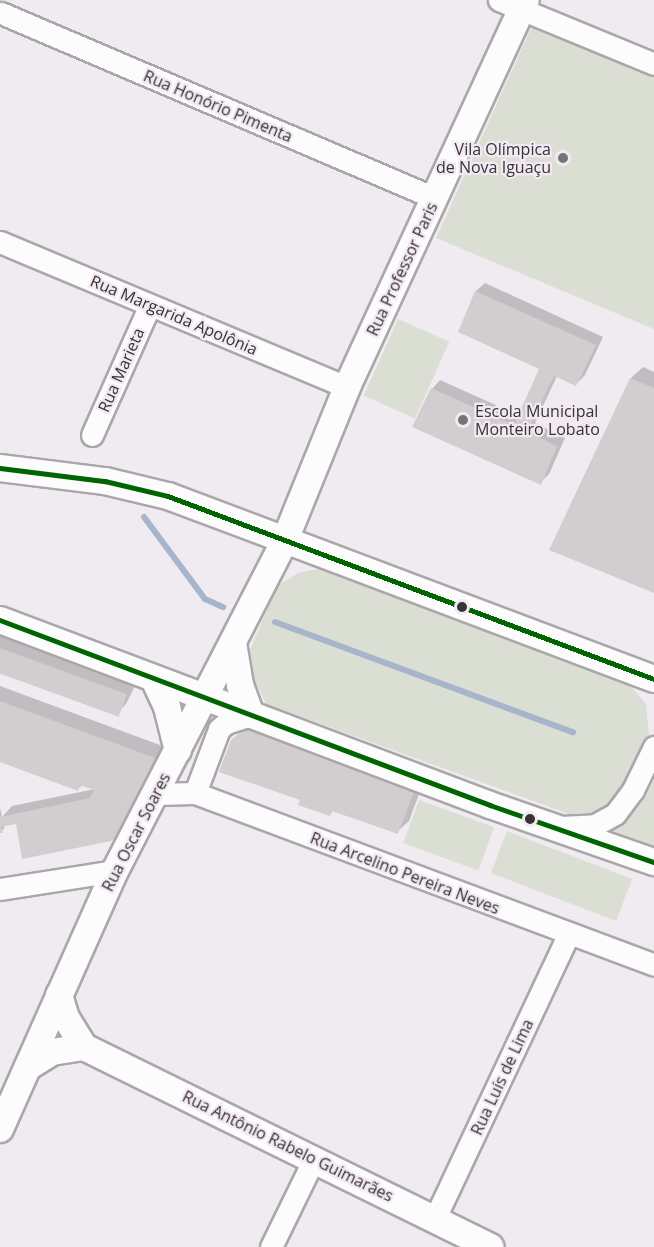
<!DOCTYPE html>
<html>
<head>
<meta charset="utf-8">
<style>
	body { margin:0 }
	#map { position:relative; width:654px; height:1247px; overflow:hidden; background:#f0ebf1; font-family:"Open Sans",sans-serif }
	div>[style] { position:absolute }
	.green>* { inset:0; background:#dbded3; transform-origin:0 0 }
	.shadow>* { inset:0; background:#0003 }
	.stream>* { height:6px; margin:-3px; padding:0 3px; transform-origin:3px; border-radius:3px; background:#a7b5cc }
	.building>* { inset:0; background:#d2cdcf; transform-origin:0 0 }
	.roads { filter:drop-shadow(2px 0 #aaa6ab) drop-shadow(-2px 0 #aaa6ab) drop-shadow(0 2px #aaa6ab) drop-shadow(0 -2px #aaa6ab) }
	.minor>* { height:21px; margin:-10.5px; padding:0 10.5px; transform-origin:10.5px; border-radius:10.5px; background:#fdfcfd }
	.major>* { height:26px; margin:-13px; padding:0 13px; transform-origin:13px; border-radius:13px; background:#fdfcfd }
	.bus-1>* { height:4.5px; margin:-2.25px; padding:0 2.25px; transform-origin:2.25px; border-radius:2.25px; background:#006400 }
	.dots>* { width:16px; height:16px; translate:-50% -50%; box-sizing:border-box; border:3px solid #f2e9f3; border-radius:50% }
	span { translate:-50% -50%; white-space:nowrap; text-align:center; line-height:1.15; -webkit-text-stroke:4.5px #f2e9f3; paint-order:stroke }
	.street-label { font-size:16px; color:#363236 }
	.poi-label { font-size:16px; color:#363236 }
	.right { translate:-100% -50%; text-align:right }
	.left { translate:0 -50%; text-align:left }
</style>
</head>
<body>
<div id="map">
	<div class="green">
		<i style="clip-path:polygon(533px 24px,654px 78px,654px 329px,436px 238px)"></i>
		<i style="left:398px;top:319px;width:56px;height:84px;rotate:24deg"></i>
		<i style="clip-path:polygon(318px 569px,629px 684px,646px 704px,649px 734px,622px 798px,598px 814px,569px 814px,266px 704px,251px 673px,249px 652px,277px 586px,298px 573px)"></i>
		<i style="clip-path:polygon(654px 779px,654px 849px,607px 834px,629px 818px,645px 798px)"></i>
		<i style="left:419px;top:800px;width:80px;height:46px;rotate:20deg"></i>
		<i style="left:507px;top:831px;width:134px;height:45px;rotate:21deg"></i>
	</div>
	<div class="shadow">
		<i style="clip-path:polygon(485px 283px,603px 337px,585px 375px,576px 384px,557px 376px,535px 423px,565px 438px,549px 474px,540px 483px,432px 389px,440px 380px,520px 416px,541px 369px,460px 331px,476px 291px)"></i>
		<i style="clip-path:polygon(643px 367px,654px 372px,654px 592px,551px 549px,631px 378px)"></i>
		<i style="clip-path:polygon(0 636px,135px 686px,126px 704px,117px 713px,0 670px)"></i>
		<i style="clip-path:polygon(0 686px,168px 748px,135px 813px,110px 840px,18px 823px,4px 825px,4px 829px,0 832px,0 808px,2px 817px,12px 806px,95px 789px,83px 784px,78px 789px,0 761px)"></i>
		<i style="clip-path:polygon(254px 721px,426px 775px,409px 821px,397px 832px,334px 810px,330px 814px,301px 799px,233px 740px)"></i>
	</div>
	<div class="stream">
		<i style="left:144px;top:517px;width:102px;rotate:53.4deg"></i>
		<i style="left:205px;top:599px;width:20px;rotate:24deg"></i>
		<i style="left:275px;top:622px;width:318px;rotate:20.3deg"></i>
	</div>
	<div class="building">
		<i style="clip-path:polygon(475px 291px,596px 345px,576px 386px,554px 376px,527px 432px,557px 446px,541px 485px,412px 427px,431px 388px,514px 425px,539px 369px,458px 332px)"></i>
		<i style="clip-path:polygon(630px 378px,654px 388px,654px 593px,549px 550px)"></i>
		<i style="left:0;top:648px;width:135px;height:24px;rotate:20deg"></i>
		<i style="clip-path:polygon(0 701px,158px 759px,117px 837px,111px 841px,22px 859px,16px 824px,1px 827px,3px 833px,0 833px,0 817px,90px 798px,94px 790px,80px 785px,78px 791px,0 762px)"></i>
		<i style="clip-path:polygon(257px 729px,416px 786px,398px 834px,332px 811px,330px 816px,298px 805px,300px 800px,219px 772px,231px 740px,241px 732px)"></i>
	</div>
	<div class="roads">
		<div class="minor">
			<i style="left:499px;top:0;width:168px;rotate:22.4deg"></i>
			<i style="left:1px;top:13px;width:471px;rotate:23.1deg"></i>
			<i style="left:0;top:242px;width:376px;rotate:22.7deg"></i>
			<i style="left:92px;top:435px;width:142px;rotate:-66deg"></i>
			<i style="left:195px;top:793px;width:68px;rotate:-69.4deg"></i>
			<i style="left:219px;top:729px;width:9px;rotate:-41deg"></i>
			<i style="left:226px;top:723px;width:26px;rotate:-18deg"></i>
			<i style="left:155px;top:794px;width:40px;rotate:-1.4deg"></i>
			<i style="left:195px;top:793px;width:490px;rotate:20.5deg"></i>
			<i style="left:561px;top:827px;width:34px;rotate:-3deg"></i>
			<i style="left:595px;top:825px;width:23px;rotate:-29deg"></i>
			<i style="left:615px;top:814px;width:30px;rotate:-53deg"></i>
			<i style="left:633px;top:790px;width:48px;rotate:-64deg"></i>
			<i style="left:0;top:889px;width:116px;rotate:-8.9deg"></i>
			<i style="left:435px;top:1218px;width:313px;rotate:-64.8deg"></i>
			<i style="left:271px;top:1247px;width:98px;rotate:-64deg"></i>
		</div>
		<div class="major">
			<i style="left:0;top:468px;width:106px;rotate:7.1deg"></i>
			<i style="left:105px;top:481px;width:65px;rotate:13.4deg"></i>
			<i style="left:168px;top:496px;width:519px;rotate:20.63deg"></i>
			<i style="left:0;top:620px;width:524px;rotate:20.68deg"></i>
			<i style="left:490px;top:805px;width:174px;rotate:19.2deg"></i>
			<i style="left:233px;top:643px;width:43px;rotate:80.5deg"></i>
			<i style="left:240px;top:685px;width:32px;rotate:70deg"></i>
			<i style="left:154px;top:679px;width:31px;rotate:65deg"></i>
			<i style="left:167px;top:707px;width:45px;rotate:76deg"></i>
			<i style="left:59px;top:995px;width:24px;rotate:73deg"></i>
			<i style="left:66px;top:1018px;width:34px;rotate:58deg"></i>
			<i style="left:28px;top:1067px;width:28px;rotate:-32deg"></i>
			<i style="left:52px;top:1052px;width:32px;rotate:-9deg"></i>
			<i style="left:84px;top:1047px;width:453px;rotate:26.2deg"></i>
			<i style="left:0;top:1129px;width:282px;rotate:-66deg"></i>
			<i style="left:115px;top:871px;width:372px;rotate:-62.8deg"></i>
			<i style="left:285px;top:540px;width:165px;rotate:-67.9deg"></i>
			<i style="left:347px;top:387px;width:426px;rotate:-65.2deg"></i>
		</div>
	</div>
	<div class="bus-1">
		<i style="left:0;top:468px;width:106px;rotate:7.1deg"></i>
		<i style="left:105px;top:481px;width:65px;rotate:13.4deg"></i>
		<i style="left:168px;top:496px;width:519px;rotate:20.63deg"></i>
		<i style="left:0;top:620px;width:524px;rotate:20.68deg"></i>
		<i style="left:490px;top:805px;width:174px;rotate:19.2deg"></i>
	</div>
	<div class="dots">
		<i style="left:563px;top:158px;background:#777377"></i>
		<i style="left:463px;top:420px;background:#777377"></i>
		<i style="left:462px;top:607px;background:#363236"></i>
		<i style="left:530px;top:819px;background:#363236"></i>
	</div>
	<div class="street-label">
		<span style="left:218px;top:106px;rotate:23deg">Rua Honório Pimenta</span>
		<span style="left:402px;top:269px;rotate:-65deg">Rua Professor Paris</span>
		<span style="left:174px;top:315px;rotate:23deg">Rua Margarida Apolônia</span>
		<span style="left:121px;top:370px;rotate:-66deg">Rua Marieta</span>
		<span style="left:136px;top:832px;rotate:-63deg">Rua Oscar Soares</span>
		<span style="left:405px;top:873px;rotate:21deg">Rua Arcelino Pereira Neves</span>
		<span style="left:502px;top:1077px;rotate:-65deg">Rua Luís de Lima</span>
		<span style="left:288px;top:1146px;rotate:26deg">Rua Antônio Rabelo Guimarães</span>
	</div>
	<div class="poi-label">
		<span class="right" style="left:551px;top:158px">Vila Olímpica<br>de Nova Iguaçu</span>
		<span class="left" style="left:475px;top:420px">Escola Municipal<br>Monteiro Lobato</span>
	</div>
</div>
</body>
</html>
